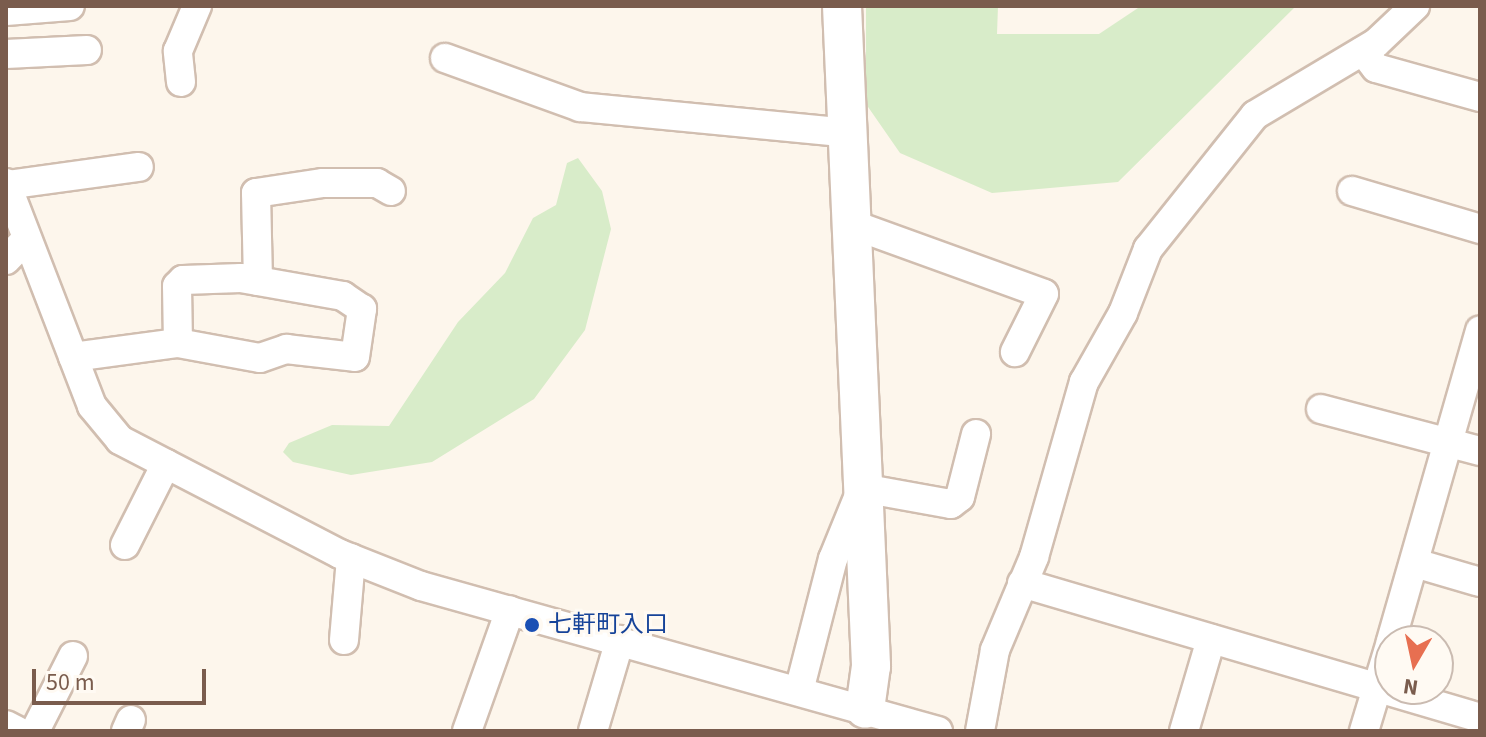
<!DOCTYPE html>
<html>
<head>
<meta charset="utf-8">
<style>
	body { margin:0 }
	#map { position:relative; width:1486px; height:737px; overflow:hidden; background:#fdf6ec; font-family:"Source Sans 3","Noto Sans JP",sans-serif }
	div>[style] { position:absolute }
	.green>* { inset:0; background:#d8ecc9 }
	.stream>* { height:7px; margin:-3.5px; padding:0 3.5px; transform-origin:3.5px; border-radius:3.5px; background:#bfe3e8 }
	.roads { filter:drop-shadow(2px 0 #d1beb0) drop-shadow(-2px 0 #d1beb0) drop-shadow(0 2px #d1beb0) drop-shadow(0 -2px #d1beb0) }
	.street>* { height:28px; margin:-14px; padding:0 14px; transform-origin:14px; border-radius:14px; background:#fff }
	.secondary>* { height:38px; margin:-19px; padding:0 19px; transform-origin:19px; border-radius:19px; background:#fff }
	.dots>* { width:22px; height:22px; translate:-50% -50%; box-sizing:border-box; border:4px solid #fffaf3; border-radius:50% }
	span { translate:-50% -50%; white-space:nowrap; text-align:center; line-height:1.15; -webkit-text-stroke:6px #fffaf3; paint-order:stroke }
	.transit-label { font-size:24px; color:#164399 }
	.left { translate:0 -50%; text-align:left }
	.frame { position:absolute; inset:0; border:8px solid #7a5c4d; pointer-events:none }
	.north { position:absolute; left:1374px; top:625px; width:80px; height:80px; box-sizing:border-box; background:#fffaf3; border:2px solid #cabbb1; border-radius:50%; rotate:189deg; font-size:22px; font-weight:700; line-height:32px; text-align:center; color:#7a5c4d }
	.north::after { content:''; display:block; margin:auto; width:28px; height:36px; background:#e76f51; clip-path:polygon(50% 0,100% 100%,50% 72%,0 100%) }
	.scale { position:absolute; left:32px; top:669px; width:174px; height:36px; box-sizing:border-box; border:4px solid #7a5c4d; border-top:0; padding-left:10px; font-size:24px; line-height:28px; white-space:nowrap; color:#7a5c4d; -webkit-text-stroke:6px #fffaf3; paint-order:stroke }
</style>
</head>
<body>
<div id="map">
	<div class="green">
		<i style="clip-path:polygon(866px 6px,998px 6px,997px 34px,1099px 34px,1141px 6px,1296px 6px,1118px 182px,992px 193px,900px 153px,866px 104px)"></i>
		<i style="clip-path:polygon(578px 158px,602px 191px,611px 229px,585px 330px,534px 399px,432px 462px,351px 475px,293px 462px,283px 452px,289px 443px,332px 425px,389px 426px,458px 322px,505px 273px,533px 218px,556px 205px,567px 163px)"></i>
	</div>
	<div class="stream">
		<i style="left:1211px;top:148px;width:40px;rotate:-51deg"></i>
	</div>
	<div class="roads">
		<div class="street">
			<i style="left:6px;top:11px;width:64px;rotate:-4.5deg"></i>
			<i style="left:1363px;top:51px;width:21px;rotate:53deg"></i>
			<i style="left:1376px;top:68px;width:108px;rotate:15.6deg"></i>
			<i style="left:6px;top:54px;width:81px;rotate:-2.8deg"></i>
			<i style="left:445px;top:58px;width:144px;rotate:19.9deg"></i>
			<i style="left:580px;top:107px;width:269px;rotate:5.5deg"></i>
			<i style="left:181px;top:82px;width:31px;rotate:-96deg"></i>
			<i style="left:178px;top:51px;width:49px;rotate:-67.1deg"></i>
			<i style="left:6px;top:183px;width:239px;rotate:68.9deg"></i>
			<i style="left:92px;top:406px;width:44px;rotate:50.5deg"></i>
			<i style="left:120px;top:440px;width:248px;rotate:27.4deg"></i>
			<i style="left:340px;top:554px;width:87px;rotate:21.6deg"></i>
			<i style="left:421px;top:586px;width:537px;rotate:15.67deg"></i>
			<i style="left:7px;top:185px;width:133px;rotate:-7.8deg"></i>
			<i style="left:1352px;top:191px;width:134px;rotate:16.5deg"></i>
			<i style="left:851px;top:224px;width:205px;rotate:19.9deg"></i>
			<i style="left:1044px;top:294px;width:65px;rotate:116.6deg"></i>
			<i style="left:6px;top:260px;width:29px;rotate:-46deg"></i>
			<i style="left:258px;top:281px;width:88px;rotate:-91.3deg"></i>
			<i style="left:256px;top:193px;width:68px;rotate:-8.5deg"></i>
			<i style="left:323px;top:183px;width:54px"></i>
			<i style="left:377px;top:183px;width:16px;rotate:30deg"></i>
			<i style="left:73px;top:357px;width:106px;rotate:-7.6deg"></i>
			<i style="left:178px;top:343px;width:83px;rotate:10.4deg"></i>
			<i style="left:260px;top:358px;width:28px;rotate:-19deg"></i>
			<i style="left:286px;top:349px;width:69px;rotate:6.6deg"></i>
			<i style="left:355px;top:357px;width:49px;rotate:-81.7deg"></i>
			<i style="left:362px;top:309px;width:23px;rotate:-146deg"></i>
			<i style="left:343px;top:296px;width:104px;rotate:-170deg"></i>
			<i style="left:241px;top:278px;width:58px;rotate:178deg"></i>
			<i style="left:183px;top:280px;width:8px;rotate:135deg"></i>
			<i style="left:177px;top:286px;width:57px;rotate:89deg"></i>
			<i style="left:1321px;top:409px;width:164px;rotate:14.8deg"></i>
			<i style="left:125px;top:545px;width:91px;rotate:-63.2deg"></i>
			<i style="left:1415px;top:563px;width:68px;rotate:16.3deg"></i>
			<i style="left:1022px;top:583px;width:477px;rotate:16.4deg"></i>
			<i style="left:344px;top:640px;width:82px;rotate:-85.1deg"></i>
			<i style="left:1391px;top:641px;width:323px;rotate:-74deg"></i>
			<i style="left:799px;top:691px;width:136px;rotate:-75.6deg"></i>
			<i style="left:833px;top:559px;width:77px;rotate:-67.8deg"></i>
			<i style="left:862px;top:488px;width:90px;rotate:10.2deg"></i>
			<i style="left:951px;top:504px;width:11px;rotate:-38deg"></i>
			<i style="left:960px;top:497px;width:65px;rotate:-75.7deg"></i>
			<i style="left:6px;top:725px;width:13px;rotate:27deg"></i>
			<i style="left:35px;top:731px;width:84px;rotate:-63.1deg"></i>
			<i style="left:126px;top:731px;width:12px;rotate:-66deg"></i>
			<i style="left:467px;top:731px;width:128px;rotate:-70.4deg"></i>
			<i style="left:593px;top:731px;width:95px;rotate:-73.5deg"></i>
			<i style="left:980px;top:731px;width:82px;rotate:-79.5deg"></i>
			<i style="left:995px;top:650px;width:101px;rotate:-67.2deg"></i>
			<i style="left:1034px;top:557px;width:182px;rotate:-74.1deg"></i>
			<i style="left:1084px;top:382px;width:79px;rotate:-60.5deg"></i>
			<i style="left:1123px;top:313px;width:69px;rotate:-68.7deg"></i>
			<i style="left:1148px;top:249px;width:171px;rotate:-51.4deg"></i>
			<i style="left:1255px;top:115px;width:141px;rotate:-30.8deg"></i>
			<i style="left:1376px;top:43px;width:54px;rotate:-43.5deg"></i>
			<i style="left:1184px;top:731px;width:96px;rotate:-73.6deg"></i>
			<i style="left:1364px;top:731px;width:90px;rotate:-73.2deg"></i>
		</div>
		<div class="secondary">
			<i style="left:842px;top:6px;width:661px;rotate:87.48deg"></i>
			<i style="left:871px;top:666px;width:43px;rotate:97.9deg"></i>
		</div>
	</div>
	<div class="dots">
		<i style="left:532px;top:625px;background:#1a4fb4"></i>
	</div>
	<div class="transit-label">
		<span class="left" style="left:548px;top:625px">七軒町入口</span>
	</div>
	<div class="frame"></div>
	<div class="north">N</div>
	<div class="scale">50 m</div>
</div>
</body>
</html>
